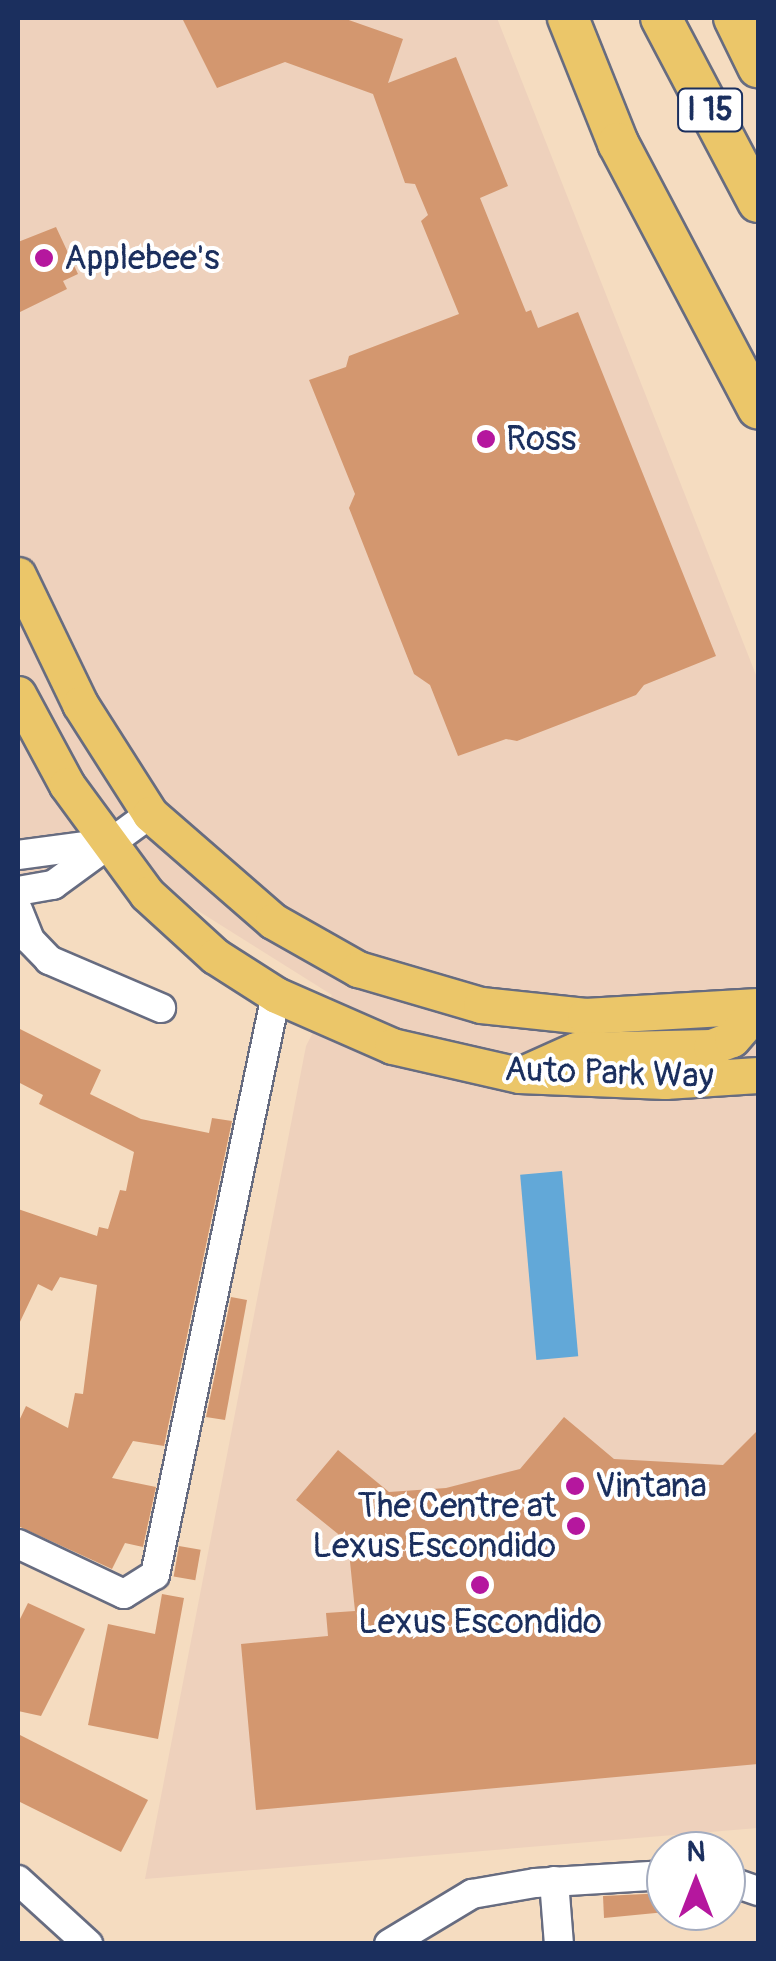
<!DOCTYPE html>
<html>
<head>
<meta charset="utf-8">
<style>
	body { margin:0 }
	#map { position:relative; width:776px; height:1961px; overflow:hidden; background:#f5dcc0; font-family:Pangolin,sans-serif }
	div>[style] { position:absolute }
	.built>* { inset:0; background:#eed1bc }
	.water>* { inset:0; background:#62a8d8; transform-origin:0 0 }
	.building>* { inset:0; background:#d3976f; transform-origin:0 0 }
	.roads { filter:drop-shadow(2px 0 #676c80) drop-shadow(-2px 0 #676c80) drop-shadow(0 2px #676c80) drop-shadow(0 -2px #676c80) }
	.minor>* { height:28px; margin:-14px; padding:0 14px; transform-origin:14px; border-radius:14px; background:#fff }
	.major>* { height:35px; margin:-17.5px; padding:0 17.5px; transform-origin:17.5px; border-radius:17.5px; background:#ebc669 }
	.highway>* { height:40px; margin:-20px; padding:0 20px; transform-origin:20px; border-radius:20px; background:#ebc669 }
	.dots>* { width:28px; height:28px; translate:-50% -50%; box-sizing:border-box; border:5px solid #fff; border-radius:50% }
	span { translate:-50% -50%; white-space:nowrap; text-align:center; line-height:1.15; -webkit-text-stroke:8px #fff; paint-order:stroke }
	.shield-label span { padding:2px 8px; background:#fff; border:2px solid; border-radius:8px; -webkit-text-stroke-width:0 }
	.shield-label { font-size:32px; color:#1b2f5e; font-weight:700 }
	.poi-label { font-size:35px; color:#1b2f5e }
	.left { translate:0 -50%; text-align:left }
	.right { translate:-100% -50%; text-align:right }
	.street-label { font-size:35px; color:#1b2f5e }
	.frame { position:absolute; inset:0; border:20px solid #1b2f5e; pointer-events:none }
	.north { position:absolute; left:646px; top:1831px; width:100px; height:100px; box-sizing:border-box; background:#fff; border:2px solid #a4acbf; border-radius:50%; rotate:0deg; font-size:28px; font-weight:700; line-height:40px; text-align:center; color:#1b2f5e }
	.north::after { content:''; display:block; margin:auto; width:35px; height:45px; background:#b5179e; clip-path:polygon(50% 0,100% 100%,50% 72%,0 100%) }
</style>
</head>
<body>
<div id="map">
	<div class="built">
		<i style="clip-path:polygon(18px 18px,497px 18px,758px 680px,758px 1828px,145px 1879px,306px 1046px,332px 995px,192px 907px,132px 853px,18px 891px)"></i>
	</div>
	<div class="water">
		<i style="left:562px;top:1171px;width:186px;height:42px;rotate:85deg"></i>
	</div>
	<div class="building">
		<i style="clip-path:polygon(182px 18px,343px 18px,403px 39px,388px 83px,456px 57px,508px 186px,480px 198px,526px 312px,531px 310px,538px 328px,578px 312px,716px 656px,644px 685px,636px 695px,517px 741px,506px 739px,458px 756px,430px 685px,414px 674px,349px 508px,355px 494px,309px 380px,346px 367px,349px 356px,459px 314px,421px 221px,428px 215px,415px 184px,405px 183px,373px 94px,285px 62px,217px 88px)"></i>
		<i style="clip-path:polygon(56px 227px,78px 274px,63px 281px,67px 289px,18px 313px,18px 242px)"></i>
		<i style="clip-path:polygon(18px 1028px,101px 1070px,90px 1094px,141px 1119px,209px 1133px,212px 1118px,232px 1121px,164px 1446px,133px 1441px,112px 1478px,156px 1487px,143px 1547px,125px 1543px,112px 1569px,18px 1526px,18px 1423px,26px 1406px,68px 1428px,75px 1393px,83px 1394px,97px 1285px,60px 1277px,52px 1291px,38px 1284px,18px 1326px,18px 1209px,97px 1236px,99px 1227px,108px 1229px,120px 1190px,126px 1191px,134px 1152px,39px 1104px,43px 1095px,18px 1082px)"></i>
		<i style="clip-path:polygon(231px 1297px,247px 1300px,225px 1420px,206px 1417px)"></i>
		<i style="clip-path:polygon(564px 1417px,614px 1459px,723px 1465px,758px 1430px,758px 1764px,256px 1810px,241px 1644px,328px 1636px,326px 1613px,355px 1611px,348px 1542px,296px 1500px,338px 1450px,389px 1492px,446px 1488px,520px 1469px)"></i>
		<i style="left:179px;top:1546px;width:22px;height:31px;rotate:10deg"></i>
		<i style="clip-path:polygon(162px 1594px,184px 1598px,158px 1739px,88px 1725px,108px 1624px,155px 1634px)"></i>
		<i style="clip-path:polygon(28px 1603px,85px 1629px,41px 1716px,18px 1711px,18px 1623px)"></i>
		<i style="clip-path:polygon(18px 1734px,148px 1800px,121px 1852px,18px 1801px)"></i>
		<i style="clip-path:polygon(666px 1893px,666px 1912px,604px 1918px,603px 1896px)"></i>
	</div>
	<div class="roads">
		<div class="minor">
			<i style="left:18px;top:855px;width:91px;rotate:-7.6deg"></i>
			<i style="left:18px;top:891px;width:36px;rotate:-10deg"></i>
			<i style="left:53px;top:885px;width:120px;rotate:-36.2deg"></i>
			<i style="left:18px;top:910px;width:32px;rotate:68deg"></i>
			<i style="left:30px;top:940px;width:28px;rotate:46deg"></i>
			<i style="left:49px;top:960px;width:122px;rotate:23.2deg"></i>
			<i style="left:18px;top:1544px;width:117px;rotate:25.3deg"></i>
			<i style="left:124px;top:1594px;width:36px;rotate:-32deg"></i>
			<i style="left:155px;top:1575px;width:592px;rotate:-78.22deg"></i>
			<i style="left:18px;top:1880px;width:95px;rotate:42.4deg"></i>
			<i style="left:726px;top:1880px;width:34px;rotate:19deg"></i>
			<i style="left:554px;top:1881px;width:63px;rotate:85.5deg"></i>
			<i style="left:389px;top:1944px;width:97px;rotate:-31.1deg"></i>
			<i style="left:472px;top:1894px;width:64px;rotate:-9.9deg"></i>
			<i style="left:535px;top:1883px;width:131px;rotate:-3.5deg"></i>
		</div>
		<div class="major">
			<i style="left:18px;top:575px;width:143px;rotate:64.3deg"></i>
			<i style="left:80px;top:704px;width:130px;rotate:57.5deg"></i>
			<i style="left:150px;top:814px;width:163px;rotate:41deg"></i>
			<i style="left:273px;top:921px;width:98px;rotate:29.5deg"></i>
			<i style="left:358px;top:969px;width:128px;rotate:16.3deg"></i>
			<i style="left:481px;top:1005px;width:105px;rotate:6deg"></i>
			<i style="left:585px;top:1016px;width:173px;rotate:-3.3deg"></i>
			<i style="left:18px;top:694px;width:103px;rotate:61.7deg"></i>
			<i style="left:67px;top:785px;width:135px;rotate:53.7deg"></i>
			<i style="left:147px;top:894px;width:92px;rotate:42.4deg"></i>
			<i style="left:215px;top:956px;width:72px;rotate:32.6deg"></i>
			<i style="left:276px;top:995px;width:127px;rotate:23.7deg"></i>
			<i style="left:392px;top:1046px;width:130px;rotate:12.9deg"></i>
			<i style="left:519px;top:1075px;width:146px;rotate:2.4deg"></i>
			<i style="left:665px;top:1081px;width:93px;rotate:-3.7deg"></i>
			<i style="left:520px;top:1075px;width:61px;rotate:-24.1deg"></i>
			<i style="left:576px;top:1050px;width:135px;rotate:-1.3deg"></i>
			<i style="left:711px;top:1047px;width:22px;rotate:-21deg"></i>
			<i style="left:732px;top:1039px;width:40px;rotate:-49deg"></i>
		</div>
		<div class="highway">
			<i style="left:568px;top:18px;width:135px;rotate:68.2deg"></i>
			<i style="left:618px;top:143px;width:300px;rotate:62.2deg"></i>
			<i style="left:661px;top:18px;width:208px;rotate:62.2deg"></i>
			<i style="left:734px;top:18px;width:55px;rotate:63.9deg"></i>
		</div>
	</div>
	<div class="dots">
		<i style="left:44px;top:258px;background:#b5179e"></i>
		<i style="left:486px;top:439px;background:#b5179e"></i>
		<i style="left:575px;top:1486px;background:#b5179e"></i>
		<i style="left:576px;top:1526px;background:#b5179e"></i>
		<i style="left:480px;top:1585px;background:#b5179e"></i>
	</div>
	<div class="shield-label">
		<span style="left:710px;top:110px">I 15</span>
	</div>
	<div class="poi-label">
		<span class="left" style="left:64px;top:258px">Applebee's</span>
		<span class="left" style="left:506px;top:439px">Ross</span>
		<span class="left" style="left:595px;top:1486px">Vintana</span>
		<span class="right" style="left:556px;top:1526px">The Centre at<br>Lexus Escondido</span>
		<span style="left:480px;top:1622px">Lexus Escondido</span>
	</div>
	<div class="street-label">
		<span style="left:609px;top:1073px;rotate:2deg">Auto Park Way</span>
	</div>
	<div class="frame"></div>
	<div class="north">N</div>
</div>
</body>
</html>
